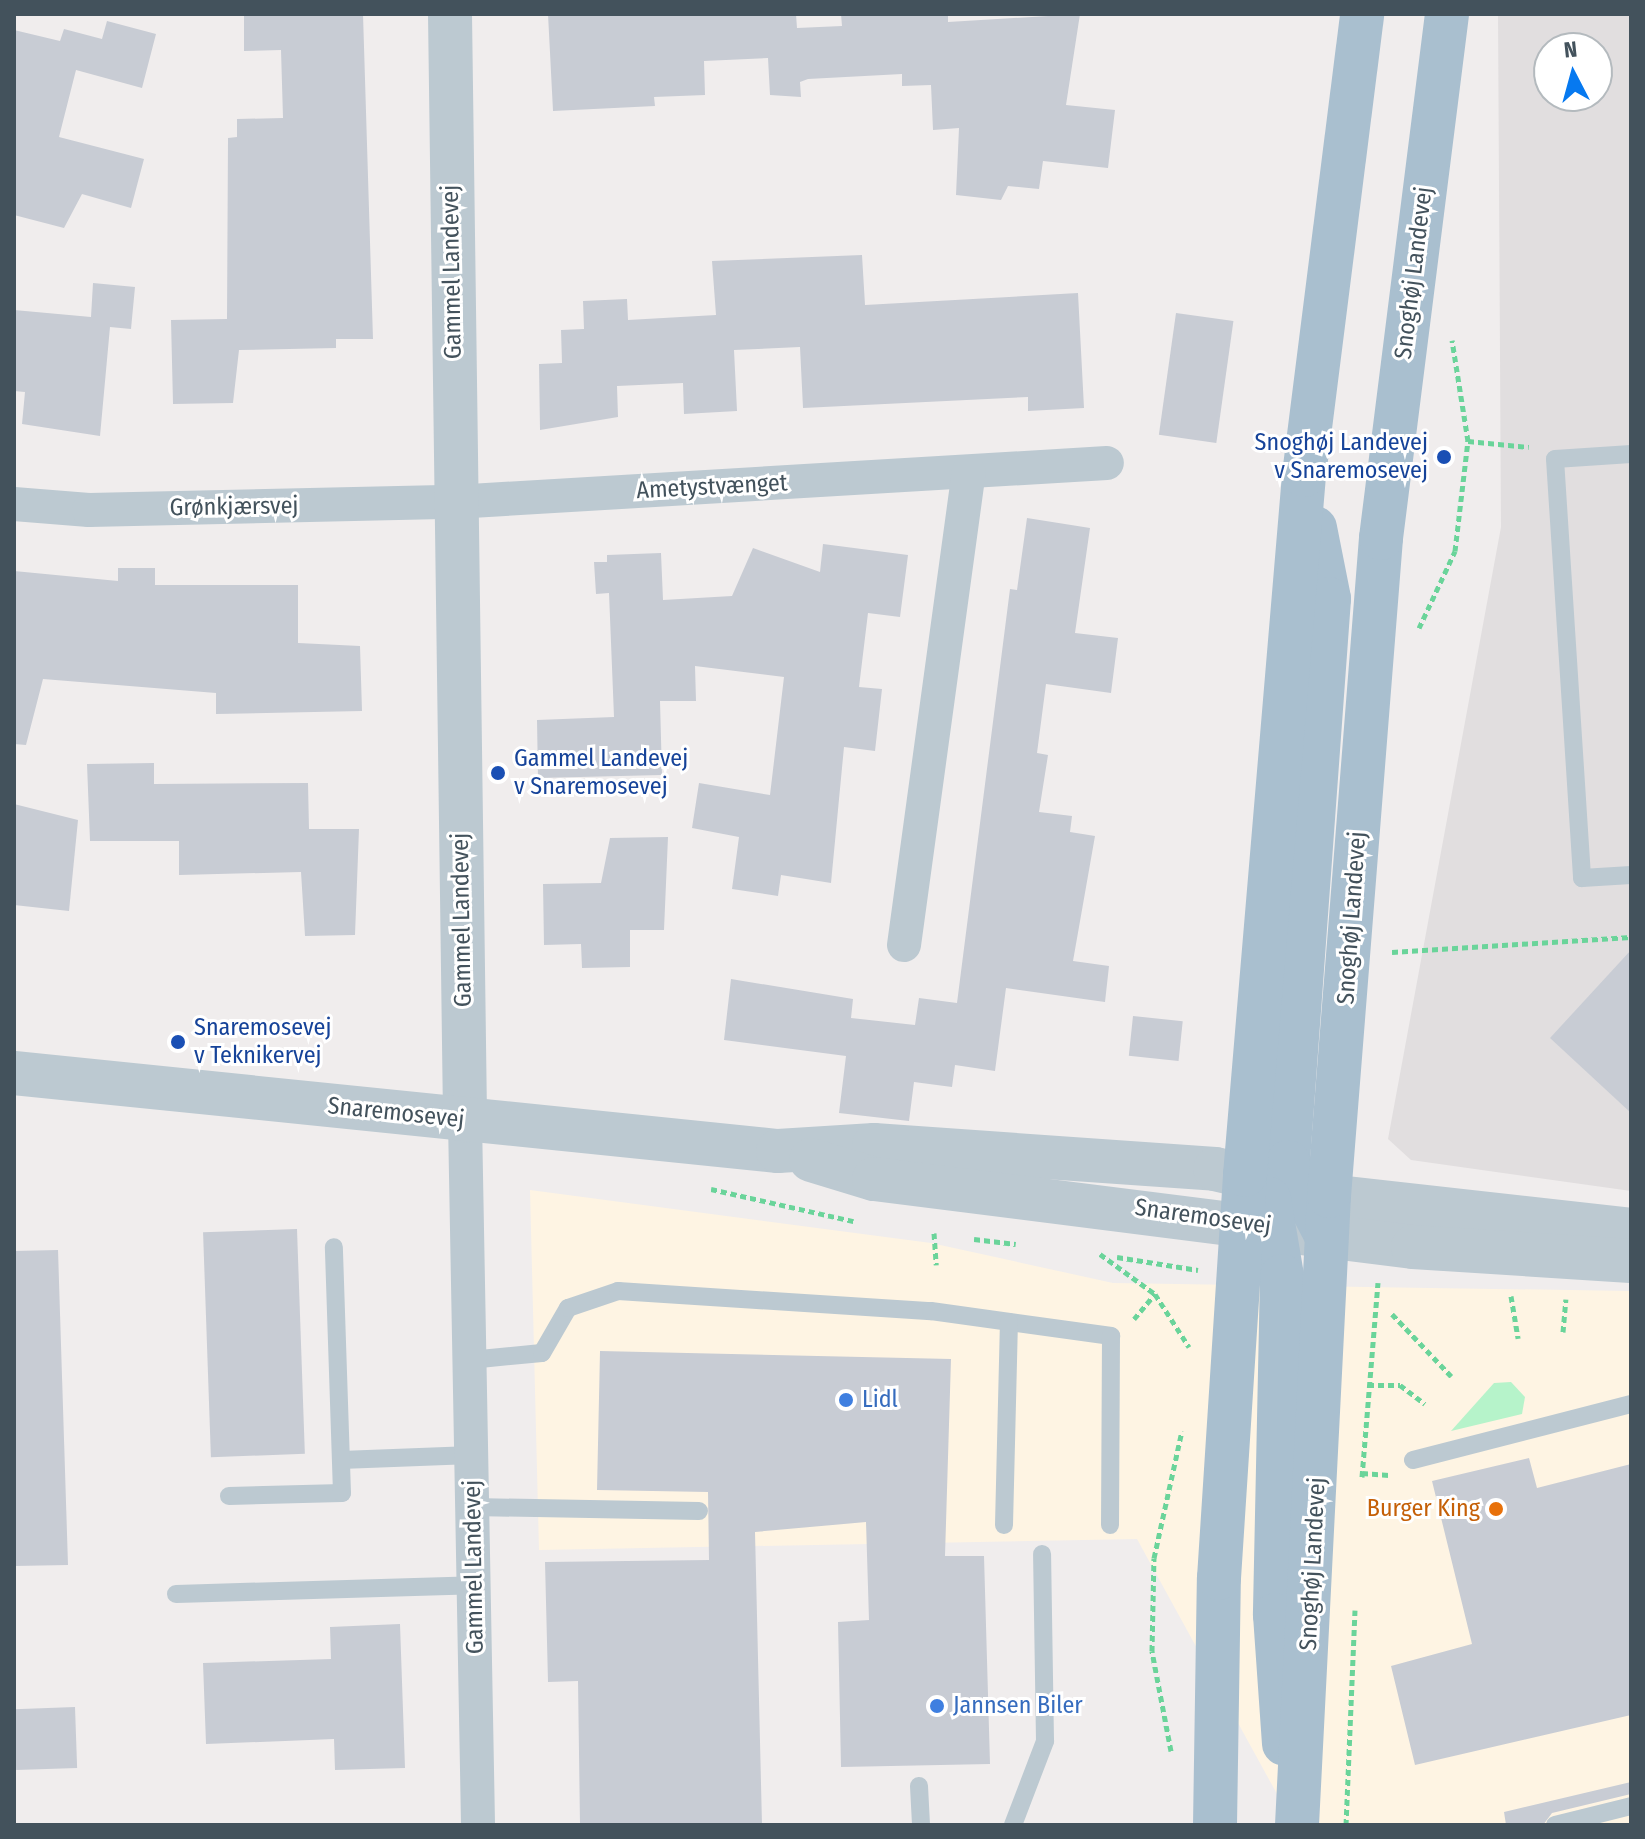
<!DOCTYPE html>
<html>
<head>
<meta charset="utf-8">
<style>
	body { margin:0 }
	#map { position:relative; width:1645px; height:1839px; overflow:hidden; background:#f0eded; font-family:"Fira Sans Condensed",sans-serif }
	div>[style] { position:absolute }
	.commercial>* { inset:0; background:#fef4e3 }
	.education>* { inset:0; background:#e1dedf }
	.green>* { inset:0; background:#b6f3ca }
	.building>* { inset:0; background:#c8ccd4; transform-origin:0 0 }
	.path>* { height:5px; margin-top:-2.5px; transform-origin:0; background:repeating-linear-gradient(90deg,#6ad49a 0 6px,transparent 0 10px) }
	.service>* { height:18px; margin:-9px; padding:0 9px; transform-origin:9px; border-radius:9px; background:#bcc9d1 }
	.minor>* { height:34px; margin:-17px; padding:0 17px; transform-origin:17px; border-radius:17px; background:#bcc9d1 }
	.tertiary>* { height:44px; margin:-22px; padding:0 22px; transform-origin:22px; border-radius:22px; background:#bcc9d1 }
	.primary>* { height:44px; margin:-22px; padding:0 22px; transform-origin:22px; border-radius:22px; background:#a9bfcf }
	.dots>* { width:22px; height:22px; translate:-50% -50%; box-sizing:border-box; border:4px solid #fff; border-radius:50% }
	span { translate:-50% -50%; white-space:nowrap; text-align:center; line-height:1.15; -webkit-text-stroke:6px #fff; paint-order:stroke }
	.street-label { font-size:24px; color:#43525c }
	.transit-label { font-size:24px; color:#164399 }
	.right { translate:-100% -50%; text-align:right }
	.left { translate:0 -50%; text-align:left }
	.shop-label { font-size:24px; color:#366cbe }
	.food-label { font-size:24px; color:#c56008 }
	.frame { position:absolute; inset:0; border:16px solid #43525c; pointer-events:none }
	.north { position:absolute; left:1533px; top:32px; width:80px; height:80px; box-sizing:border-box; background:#fff; border:2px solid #b4babe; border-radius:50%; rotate:354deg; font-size:22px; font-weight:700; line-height:32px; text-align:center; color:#43525c }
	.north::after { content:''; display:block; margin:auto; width:28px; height:36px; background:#0679f0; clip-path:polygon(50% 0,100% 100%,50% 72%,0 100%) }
</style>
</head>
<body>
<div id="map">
	<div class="commercial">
		<i style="clip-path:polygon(530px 1190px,931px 1243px,1113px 1283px,1631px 1291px,1631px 1825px,1294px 1825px,1137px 1539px,539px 1550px)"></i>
	</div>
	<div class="education">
		<i style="clip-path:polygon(evenodd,1498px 14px,1631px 14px,1631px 1191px,1411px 1160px,1388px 1139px,1501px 527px,1498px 14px,1549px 48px,1597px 48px,1597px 96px,1549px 96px,1549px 48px)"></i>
	</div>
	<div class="green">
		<i style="clip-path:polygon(1511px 1382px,1525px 1397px,1522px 1414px,1451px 1431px,1494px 1383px)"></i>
	</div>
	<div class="building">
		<i style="clip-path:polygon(244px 14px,363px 14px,373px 339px,336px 339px,336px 348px,239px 350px,233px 403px,173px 404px,171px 320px,227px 319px,228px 138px,237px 137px,237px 119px,283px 118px,281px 50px,244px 51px)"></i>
		<i style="clip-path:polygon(548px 14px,796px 14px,797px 28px,842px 26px,841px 14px,948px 14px,948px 22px,1080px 14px,1066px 105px,1115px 110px,1108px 168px,1043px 161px,1039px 189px,1008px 186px,1001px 200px,956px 195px,959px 128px,933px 130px,931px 85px,902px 86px,902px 74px,808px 79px,800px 82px,801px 97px,770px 95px,768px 58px,704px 61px,705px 95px,654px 97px,655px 106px,553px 111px)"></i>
		<i style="clip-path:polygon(107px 21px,156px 34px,142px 88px,76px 70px,59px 137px,144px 159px,131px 208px,82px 194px,64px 228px,14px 215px,14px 30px,60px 41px,64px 29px,102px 39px)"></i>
		<i style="clip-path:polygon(862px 255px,865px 305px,1078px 293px,1084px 408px,1028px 411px,1028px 397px,803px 408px,800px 347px,734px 350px,737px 411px,684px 414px,683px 383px,617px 386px,618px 417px,540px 430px,539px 364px,562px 363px,561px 330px,584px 329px,583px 301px,627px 299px,628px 320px,716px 315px,712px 261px)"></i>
		<i style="clip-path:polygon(93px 283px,135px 287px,131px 329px,110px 327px,100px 436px,22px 424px,25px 392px,14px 391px,14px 310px,91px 317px)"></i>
		<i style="left:1176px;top:313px;width:58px;height:123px;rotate:8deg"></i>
		<i style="clip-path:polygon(1027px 518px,1090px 528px,1075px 633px,1118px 638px,1111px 693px,1046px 684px,1037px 753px,1048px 755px,1039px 812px,1072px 816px,1070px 832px,1095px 836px,1073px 961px,1109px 966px,1105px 1002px,1006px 988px,995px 1071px,955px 1065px,952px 1087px,914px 1082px,909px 1121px,839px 1113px,846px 1056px,724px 1040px,731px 979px,853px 999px,851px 1018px,915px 1025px,919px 998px,957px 1003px,1010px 589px,1017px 590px)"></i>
		<i style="clip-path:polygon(823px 544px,908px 555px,900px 617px,868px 613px,859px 687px,882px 689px,875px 751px,844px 747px,831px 883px,781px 875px,778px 896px,732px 889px,739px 837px,692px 828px,699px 783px,770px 795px,784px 677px,695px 666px,696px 701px,660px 701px,662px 775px,538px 778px,537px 720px,614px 717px,609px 593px,596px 594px,594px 562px,607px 562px,607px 555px,661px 553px,663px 600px,732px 596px,753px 548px,820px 572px)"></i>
		<i style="clip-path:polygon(118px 568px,155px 568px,155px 585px,298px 585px,298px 643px,360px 646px,362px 711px,216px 714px,216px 693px,43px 679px,26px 745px,14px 744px,14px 571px,118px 581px)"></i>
		<i style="clip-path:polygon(154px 763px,154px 784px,308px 783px,309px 829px,359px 829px,355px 935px,305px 936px,301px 872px,179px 875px,179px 841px,90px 841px,87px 764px)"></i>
		<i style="clip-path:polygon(14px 804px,78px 820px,69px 911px,14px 905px)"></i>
		<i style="clip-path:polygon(668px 837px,664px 930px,630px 930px,630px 967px,582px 968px,581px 944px,544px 945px,543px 884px,601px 883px,610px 838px)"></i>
		<i style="clip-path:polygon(1631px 950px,1631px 1113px,1550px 1038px)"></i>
		<i style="left:1133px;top:1016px;width:50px;height:40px;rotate:6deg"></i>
		<i style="left:297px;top:1229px;width:225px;height:94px;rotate:88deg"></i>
		<i style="clip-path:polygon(58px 1250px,68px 1565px,14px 1566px,14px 1251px)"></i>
		<i style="clip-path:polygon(600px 1351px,951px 1359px,945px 1556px,984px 1556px,990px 1764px,841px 1767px,838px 1622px,869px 1620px,866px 1522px,755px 1532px,762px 1825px,580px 1825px,578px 1681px,548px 1682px,545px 1562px,709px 1560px,708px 1492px,597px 1490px)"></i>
		<i style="clip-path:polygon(1529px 1458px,1537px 1488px,1631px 1464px,1631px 1715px,1415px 1765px,1391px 1666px,1472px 1644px,1432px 1481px)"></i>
		<i style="clip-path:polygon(400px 1624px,405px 1768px,335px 1770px,334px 1739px,206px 1744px,203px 1663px,331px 1659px,330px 1627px)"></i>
		<i style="left:75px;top:1707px;width:61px;height:61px;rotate:88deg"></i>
		<i style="clip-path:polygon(1631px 1782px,1631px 1794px,1552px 1813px,1543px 1825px,1506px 1825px,1504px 1812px)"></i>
	</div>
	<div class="path">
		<i style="left:1468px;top:441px;width:61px;rotate:5.6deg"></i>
		<i style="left:1419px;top:628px;width:85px;rotate:-64.9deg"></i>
		<i style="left:1455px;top:551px;width:111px;rotate:-83.3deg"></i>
		<i style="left:1468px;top:441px;width:102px;rotate:-99deg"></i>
		<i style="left:1392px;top:952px;width:239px;rotate:-3.6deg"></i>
		<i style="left:711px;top:1189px;width:146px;rotate:12.7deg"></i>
		<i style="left:934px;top:1233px;width:32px;rotate:86deg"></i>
		<i style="left:974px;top:1239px;width:42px;rotate:6.8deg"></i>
		<i style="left:1100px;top:1254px;width:68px;rotate:36deg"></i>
		<i style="left:1155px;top:1294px;width:63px;rotate:57.3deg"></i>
		<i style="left:1117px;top:1257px;width:82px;rotate:9.1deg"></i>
		<i style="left:1511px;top:1296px;width:43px;rotate:80.5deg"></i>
		<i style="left:1392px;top:1314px;width:86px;rotate:46.4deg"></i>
		<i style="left:1134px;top:1319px;width:33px;rotate:-50deg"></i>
		<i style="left:1563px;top:1332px;width:33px;rotate:-85deg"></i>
		<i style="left:1368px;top:1385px;width:32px"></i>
		<i style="left:1400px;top:1385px;width:31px;rotate:37deg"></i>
		<i style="left:1362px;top:1473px;width:27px;rotate:4deg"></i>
		<i style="left:1362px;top:1477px;width:195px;rotate:-85.3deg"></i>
		<i style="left:1171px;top:1751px;width:102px;rotate:-100.8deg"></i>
		<i style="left:1152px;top:1651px;width:93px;rotate:-88.8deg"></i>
		<i style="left:1154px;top:1558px;width:130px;rotate:-77.6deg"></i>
		<i style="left:1346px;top:1825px;width:215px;rotate:-87.6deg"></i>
	</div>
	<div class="service">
		<i style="left:1631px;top:454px;width:76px;rotate:176.2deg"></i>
		<i style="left:1555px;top:459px;width:420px;rotate:86.3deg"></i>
		<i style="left:1582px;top:878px;width:49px;rotate:-3.5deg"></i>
		<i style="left:470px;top:1360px;width:72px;rotate:-5.6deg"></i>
		<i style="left:542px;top:1353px;width:52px;rotate:-60deg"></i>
		<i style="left:568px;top:1308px;width:53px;rotate:-18.8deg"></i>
		<i style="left:618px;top:1291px;width:314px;rotate:3.7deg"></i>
		<i style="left:931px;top:1311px;width:182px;rotate:7.9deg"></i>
		<i style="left:1111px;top:1336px;width:189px;rotate:90.3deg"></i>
		<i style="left:341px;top:1460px;width:131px;rotate:-2.2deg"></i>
		<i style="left:1413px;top:1460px;width:225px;rotate:-14.4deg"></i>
		<i style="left:229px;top:1496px;width:113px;rotate:-1.5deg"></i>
		<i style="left:342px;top:1493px;width:246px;rotate:-91.9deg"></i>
		<i style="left:473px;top:1507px;width:226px;rotate:1deg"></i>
		<i style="left:1004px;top:1525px;width:203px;rotate:-88.6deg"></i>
		<i style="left:176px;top:1594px;width:298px;rotate:-1.7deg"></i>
		<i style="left:919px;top:1786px;width:39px;rotate:87deg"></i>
		<i style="left:1013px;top:1825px;width:90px;rotate:-69.1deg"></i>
		<i style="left:1045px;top:1741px;width:187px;rotate:-90.9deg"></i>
		<i style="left:1555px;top:1825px;width:78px;rotate:-14deg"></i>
	</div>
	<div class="minor">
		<i style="left:14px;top:504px;width:75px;rotate:4.6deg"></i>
		<i style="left:89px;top:510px;width:365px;rotate:-1.3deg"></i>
		<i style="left:454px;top:502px;width:654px;rotate:-3.42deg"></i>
		<i style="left:904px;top:945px;width:477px;rotate:-82.2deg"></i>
		<i style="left:465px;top:1121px;width:704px;rotate:88.94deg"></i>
	</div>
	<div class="tertiary">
		<i style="left:450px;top:14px;width:1107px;rotate:89.22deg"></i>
		<i style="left:14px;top:1073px;width:768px;rotate:5.83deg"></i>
		<i style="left:778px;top:1151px;width:96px;rotate:-3.6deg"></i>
		<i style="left:874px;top:1145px;width:342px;rotate:4deg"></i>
		<i style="left:1215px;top:1169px;width:117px;rotate:13.3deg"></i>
		<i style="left:1329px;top:1196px;width:304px;rotate:6.4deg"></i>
		<i style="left:811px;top:1160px;width:66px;rotate:16.8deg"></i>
		<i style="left:874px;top:1179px;width:543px;rotate:7.19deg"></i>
		<i style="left:1413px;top:1247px;width:218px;rotate:3.7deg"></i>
	</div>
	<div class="primary">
		<i style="left:1315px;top:528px;width:72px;rotate:78.8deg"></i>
		<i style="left:1329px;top:599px;width:564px;rotate:94.17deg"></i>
		<i style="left:1288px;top:1162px;width:82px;rotate:62.5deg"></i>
		<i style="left:1245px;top:1175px;width:34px;rotate:45deg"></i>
		<i style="left:1269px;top:1199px;width:78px;rotate:80.4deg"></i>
		<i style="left:1282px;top:1276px;width:339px;rotate:91.2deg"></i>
		<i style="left:1275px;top:1615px;width:129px;rotate:86deg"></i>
		<i style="left:1215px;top:1825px;width:247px;rotate:-89.1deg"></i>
		<i style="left:1219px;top:1578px;width:404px;rotate:-86.3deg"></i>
		<i style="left:1245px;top:1175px;width:702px;rotate:-85.18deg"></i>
		<i style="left:1304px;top:475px;width:465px;rotate:-82.8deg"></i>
		<i style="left:1297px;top:1825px;width:630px;rotate:-87.09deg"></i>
		<i style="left:1329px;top:1196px;width:660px;rotate:-85.48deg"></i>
		<i style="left:1381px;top:538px;width:528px;rotate:-82.82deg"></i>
	</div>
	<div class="dots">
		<i style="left:1444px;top:457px;background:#1a4fb4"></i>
		<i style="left:498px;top:773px;background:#1a4fb4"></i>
		<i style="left:178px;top:1042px;background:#1a4fb4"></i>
		<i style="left:846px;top:1400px;background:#3f7fe0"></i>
		<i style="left:1496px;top:1509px;background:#e8710a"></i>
		<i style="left:937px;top:1706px;background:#3f7fe0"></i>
	</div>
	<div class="street-label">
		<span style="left:452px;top:272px;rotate:-91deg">Gammel Landevej</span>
		<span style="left:1414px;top:273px;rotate:-83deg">Snoghøj Landevej</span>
		<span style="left:712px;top:487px;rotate:-3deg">Ametystvænget</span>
		<span style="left:234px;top:507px;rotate:-1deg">Grønkjærsvej</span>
		<span style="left:1352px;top:918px;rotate:-86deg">Snoghøj Landevej</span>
		<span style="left:462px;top:920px;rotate:-91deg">Gammel Landevej</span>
		<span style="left:396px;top:1113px;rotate:6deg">Snaremosevej</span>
		<span style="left:1203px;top:1217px;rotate:8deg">Snaremosevej</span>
		<span style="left:1313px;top:1564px;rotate:-87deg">Snoghøj Landevej</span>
		<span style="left:474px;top:1567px;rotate:-91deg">Gammel Landevej</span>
	</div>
	<div class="transit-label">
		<span class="right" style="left:1428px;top:457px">Snoghøj Landevej<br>v Snaremosevej</span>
		<span class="left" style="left:514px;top:773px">Gammel Landevej<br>v Snaremosevej</span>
		<span class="left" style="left:194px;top:1042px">Snaremosevej<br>v Teknikervej</span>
	</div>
	<div class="shop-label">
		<span class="left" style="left:862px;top:1400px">Lidl</span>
		<span class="left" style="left:953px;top:1706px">Jannsen Biler</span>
	</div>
	<div class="food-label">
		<span class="right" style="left:1480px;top:1509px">Burger King</span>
	</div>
	<div class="frame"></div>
	<div class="north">N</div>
</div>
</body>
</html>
